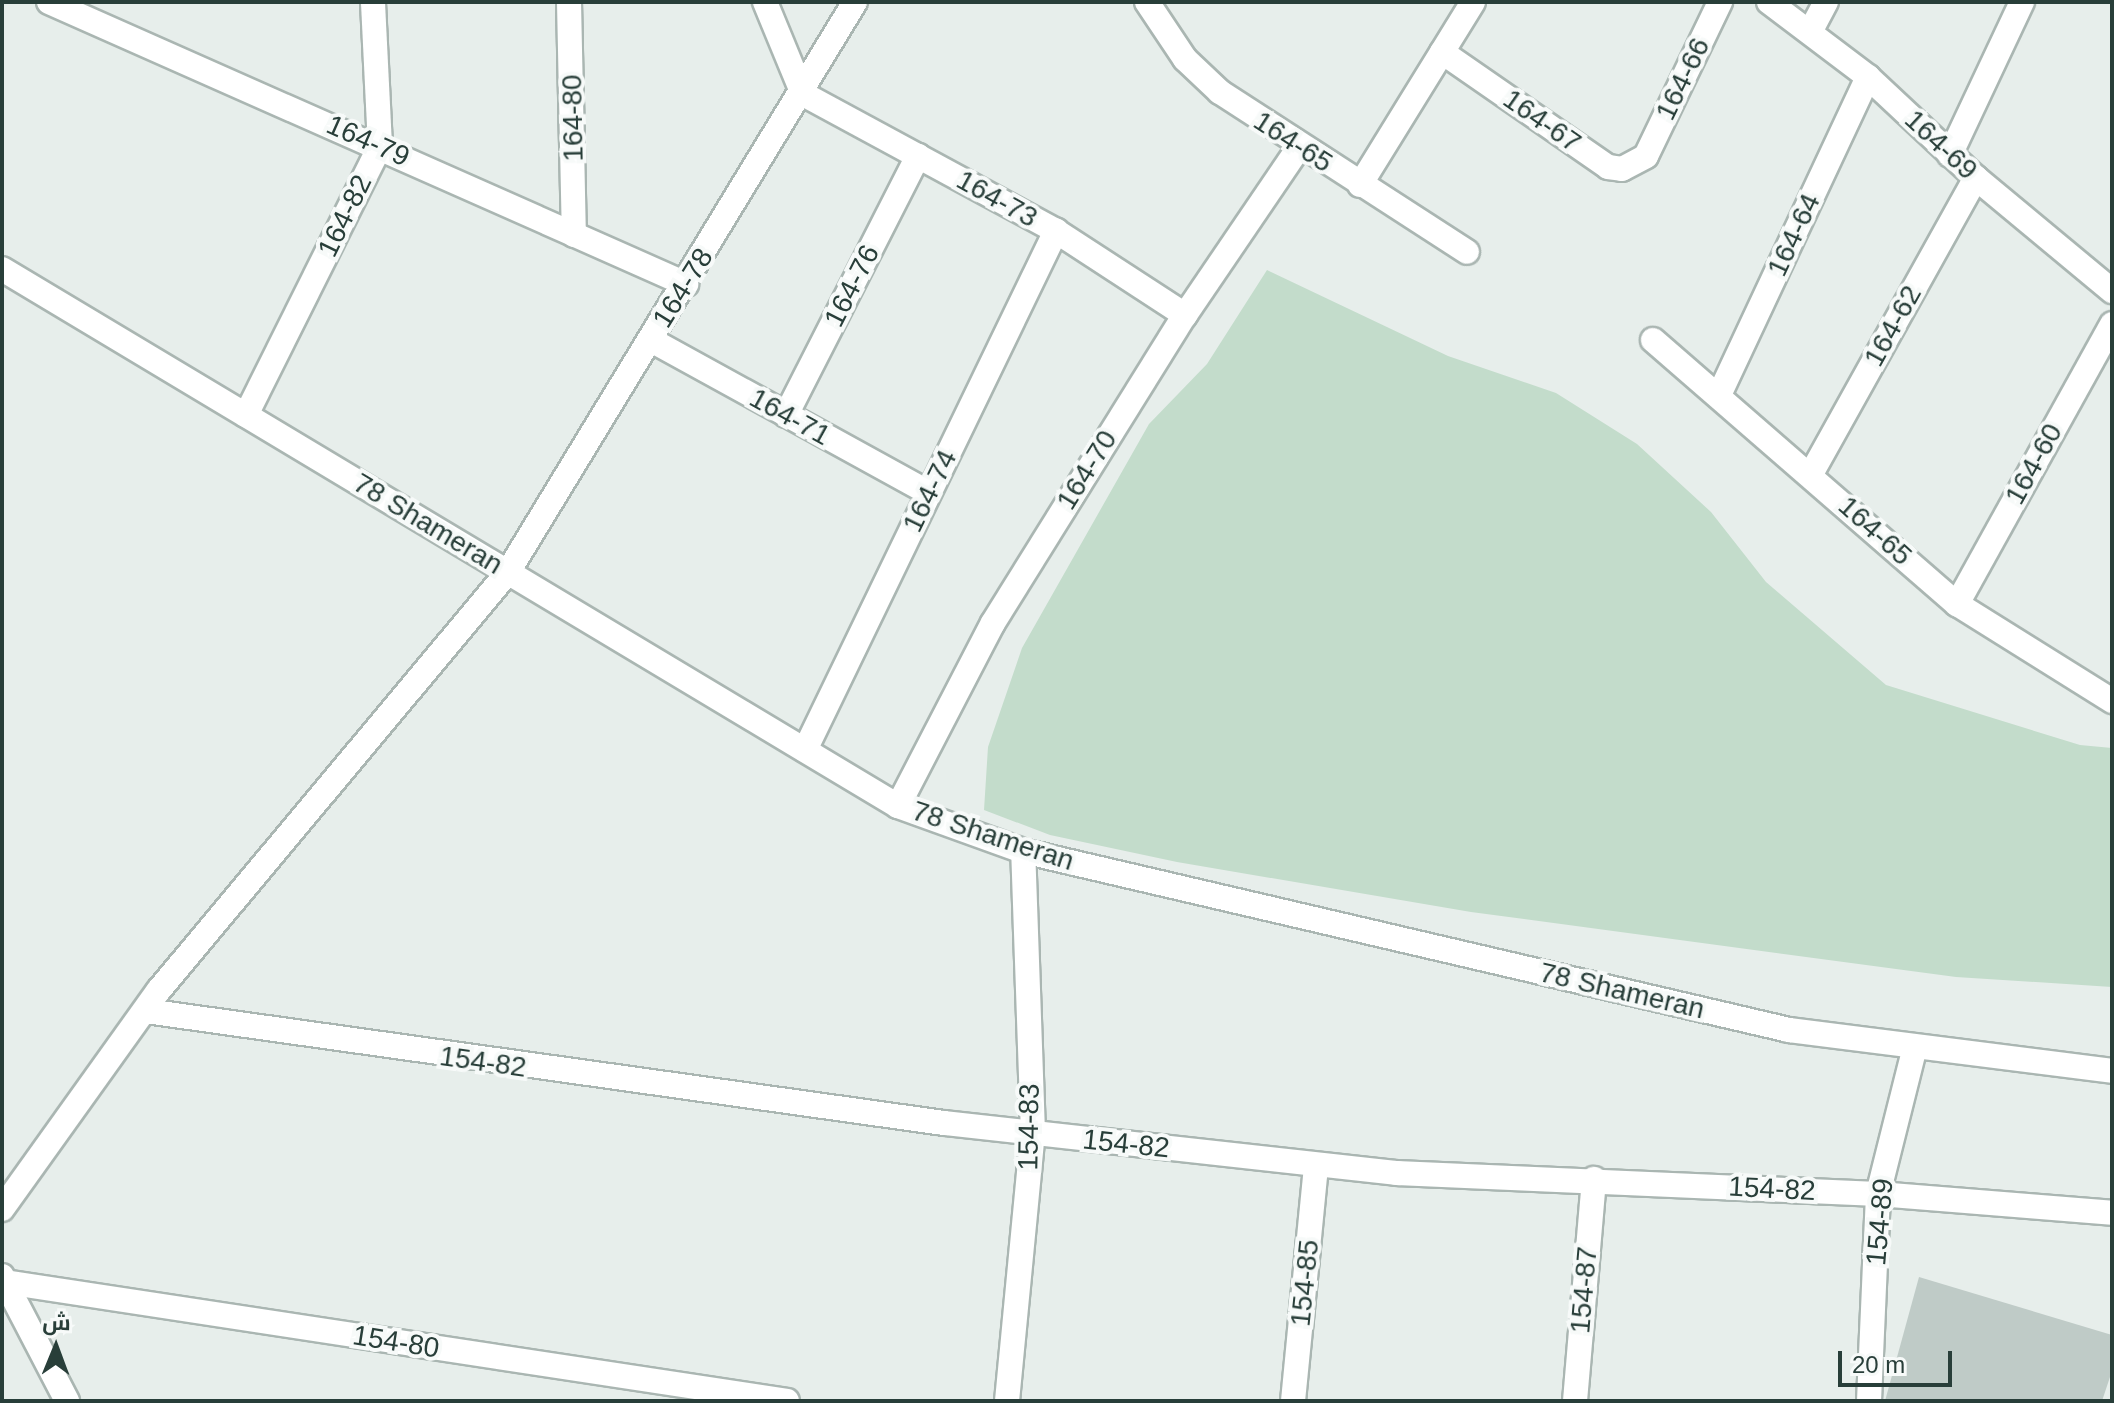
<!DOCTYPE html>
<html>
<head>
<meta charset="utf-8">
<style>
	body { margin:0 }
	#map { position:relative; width:2114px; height:1403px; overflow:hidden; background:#e7eeeb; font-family:Arial,Cairo,sans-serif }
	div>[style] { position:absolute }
	.green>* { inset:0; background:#c3dccb }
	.building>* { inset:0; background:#bfcbc7 }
	.roads { filter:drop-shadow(2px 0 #aab6b2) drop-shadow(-2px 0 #aab6b2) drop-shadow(0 2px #aab6b2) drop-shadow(0 -2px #aab6b2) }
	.minor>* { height:24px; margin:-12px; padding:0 12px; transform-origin:12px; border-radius:12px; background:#fff }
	span { translate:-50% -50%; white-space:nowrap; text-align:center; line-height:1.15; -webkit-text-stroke:8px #f7faf9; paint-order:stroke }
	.street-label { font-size:28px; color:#283e39 }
	.frame { position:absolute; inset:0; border:4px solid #283e39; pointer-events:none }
	.north { position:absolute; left:16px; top:1307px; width:80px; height:80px; -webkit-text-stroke:6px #f7faf9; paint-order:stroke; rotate:1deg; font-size:22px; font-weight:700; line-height:32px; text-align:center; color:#283e39 }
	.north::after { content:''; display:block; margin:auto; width:28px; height:36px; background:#283e39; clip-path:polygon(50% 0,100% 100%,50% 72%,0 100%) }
	.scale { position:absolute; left:1838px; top:1351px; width:114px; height:36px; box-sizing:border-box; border:4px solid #283e39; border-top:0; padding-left:10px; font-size:24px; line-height:28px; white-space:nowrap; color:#283e39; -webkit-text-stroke:6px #f7faf9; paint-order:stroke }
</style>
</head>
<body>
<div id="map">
	<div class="green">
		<i style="clip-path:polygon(1267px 270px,1448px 356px,1556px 393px,1637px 444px,1711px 512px,1766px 582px,1886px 685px,2080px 745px,2112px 748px,2112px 987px,1956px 977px,1471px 912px,1177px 862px,1050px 835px,984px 810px,988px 747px,1022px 648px,1149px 424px,1207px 364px)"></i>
	</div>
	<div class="building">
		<i style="clip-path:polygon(1919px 1277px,2112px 1335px,2112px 1371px,2102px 1401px,1885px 1401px)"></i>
	</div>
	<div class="roads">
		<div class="minor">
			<i style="left:49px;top:2px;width:697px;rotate:23.88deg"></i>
			<i style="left:569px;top:2px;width:233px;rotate:88.8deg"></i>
			<i style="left:765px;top:2px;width:100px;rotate:67.6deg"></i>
			<i style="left:803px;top:94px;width:288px;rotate:28.4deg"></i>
			<i style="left:1056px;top:231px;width:154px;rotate:33.1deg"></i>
			<i style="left:1147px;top:2px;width:69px;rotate:56.3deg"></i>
			<i style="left:1185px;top:59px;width:48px;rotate:43.3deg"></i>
			<i style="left:1220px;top:92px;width:294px;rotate:32.9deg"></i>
			<i style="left:1769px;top:2px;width:124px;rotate:37.1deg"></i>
			<i style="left:1868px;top:77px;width:148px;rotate:43.1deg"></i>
			<i style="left:1976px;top:178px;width:177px;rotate:39.7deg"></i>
			<i style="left:1810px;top:32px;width:34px;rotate:-62deg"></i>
			<i style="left:1442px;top:52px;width:202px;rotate:34.7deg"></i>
			<i style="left:1608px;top:167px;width:14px;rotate:8deg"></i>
			<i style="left:1622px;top:169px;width:27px;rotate:-28deg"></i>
			<i style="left:1646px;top:156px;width:171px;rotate:-64.3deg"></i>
			<i style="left:1950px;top:155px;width:169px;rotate:-64.8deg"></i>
			<i style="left:1360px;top:185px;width:215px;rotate:-58.3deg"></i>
			<i style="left:2px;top:269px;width:1045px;rotate:30.94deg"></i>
			<i style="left:898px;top:806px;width:133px;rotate:19.8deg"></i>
			<i style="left:1023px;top:851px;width:787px;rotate:13.15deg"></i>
			<i style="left:1789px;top:1030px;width:326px;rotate:7.2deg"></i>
			<i style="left:651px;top:340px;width:317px;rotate:28.8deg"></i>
			<i style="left:1653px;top:340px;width:403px;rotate:41deg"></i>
			<i style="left:1957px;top:604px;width:183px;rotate:32deg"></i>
			<i style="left:1720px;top:393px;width:349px;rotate:-64.9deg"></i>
			<i style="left:246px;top:415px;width:301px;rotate:-63.5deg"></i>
			<i style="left:380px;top:146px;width:144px;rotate:-92.8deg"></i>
			<i style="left:786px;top:415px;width:291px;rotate:-63deg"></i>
			<i style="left:1811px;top:474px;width:339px;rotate:-60.9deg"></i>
			<i style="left:1957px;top:604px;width:320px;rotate:-61deg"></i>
			<i style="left:805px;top:750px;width:577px;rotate:-64.19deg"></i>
			<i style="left:898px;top:806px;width:206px;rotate:-62.6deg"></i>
			<i style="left:993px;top:623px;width:363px;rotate:-58.1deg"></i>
			<i style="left:1185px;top:315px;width:203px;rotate:-55.8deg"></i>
			<i style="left:146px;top:1011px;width:806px;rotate:7.99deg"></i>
			<i style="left:944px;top:1123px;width:456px;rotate:6.3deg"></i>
			<i style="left:1397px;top:1173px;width:481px;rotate:2.5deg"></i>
			<i style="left:1878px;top:1194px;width:235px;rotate:4.6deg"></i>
			<i style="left:2px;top:1209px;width:269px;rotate:-54.4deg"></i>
			<i style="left:159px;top:990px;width:545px;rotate:-50.14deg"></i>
			<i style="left:508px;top:572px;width:667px;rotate:-58.67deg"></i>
			<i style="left:2px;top:1276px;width:141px;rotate:62.5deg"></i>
			<i style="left:5px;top:1282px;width:791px;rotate:8.65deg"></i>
			<i style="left:1007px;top:1401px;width:269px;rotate:-84.5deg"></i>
			<i style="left:1033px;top:1133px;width:282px;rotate:-92deg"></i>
			<i style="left:1293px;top:1401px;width:237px;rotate:-84.4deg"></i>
			<i style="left:1575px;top:1401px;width:223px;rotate:-85.1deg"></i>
			<i style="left:1869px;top:1401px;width:207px;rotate:-87.5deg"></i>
			<i style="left:1878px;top:1194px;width:152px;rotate:-75.9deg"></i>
		</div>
	</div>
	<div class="street-label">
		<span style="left:1683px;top:79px;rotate:-64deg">164-66</span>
		<span style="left:573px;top:118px;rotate:-91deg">164-80</span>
		<span style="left:1542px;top:121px;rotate:35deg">164-67</span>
		<span style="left:368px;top:141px;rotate:24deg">164-79</span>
		<span style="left:1293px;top:142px;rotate:33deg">164-65</span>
		<span style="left:1941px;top:145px;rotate:43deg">164-69</span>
		<span style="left:997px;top:199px;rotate:29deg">164-73</span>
		<span style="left:345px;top:216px;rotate:-64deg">164-82</span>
		<span style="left:1794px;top:235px;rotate:-65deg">164-64</span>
		<span style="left:852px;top:286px;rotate:-63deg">164-76</span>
		<span style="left:683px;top:288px;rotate:-58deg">164-78</span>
		<span style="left:1893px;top:326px;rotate:-61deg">164-62</span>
		<span style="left:790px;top:417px;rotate:29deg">164-71</span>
		<span style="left:2034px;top:464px;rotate:-61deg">164-60</span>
		<span style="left:1087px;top:470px;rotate:-58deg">164-70</span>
		<span style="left:930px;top:491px;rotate:-64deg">164-74</span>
		<span style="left:428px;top:524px;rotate:31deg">78 Shameran</span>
		<span style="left:1875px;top:531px;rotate:42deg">164-65</span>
		<span style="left:993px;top:836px;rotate:18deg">78 Shameran</span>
		<span style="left:1622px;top:991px;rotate:13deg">78 Shameran</span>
		<span style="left:483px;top:1062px;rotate:8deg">154-82</span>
		<span style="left:1029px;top:1127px;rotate:-89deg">154-83</span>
		<span style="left:1126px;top:1144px;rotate:6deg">154-82</span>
		<span style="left:1772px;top:1189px;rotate:3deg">154-82</span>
		<span style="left:1880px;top:1222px;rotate:-85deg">154-89</span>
		<span style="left:1305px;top:1283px;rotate:-84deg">154-85</span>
		<span style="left:1584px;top:1290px;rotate:-85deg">154-87</span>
		<span style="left:396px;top:1342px;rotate:9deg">154-80</span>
	</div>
	<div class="frame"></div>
	<div class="north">ش</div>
	<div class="scale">20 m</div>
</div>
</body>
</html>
